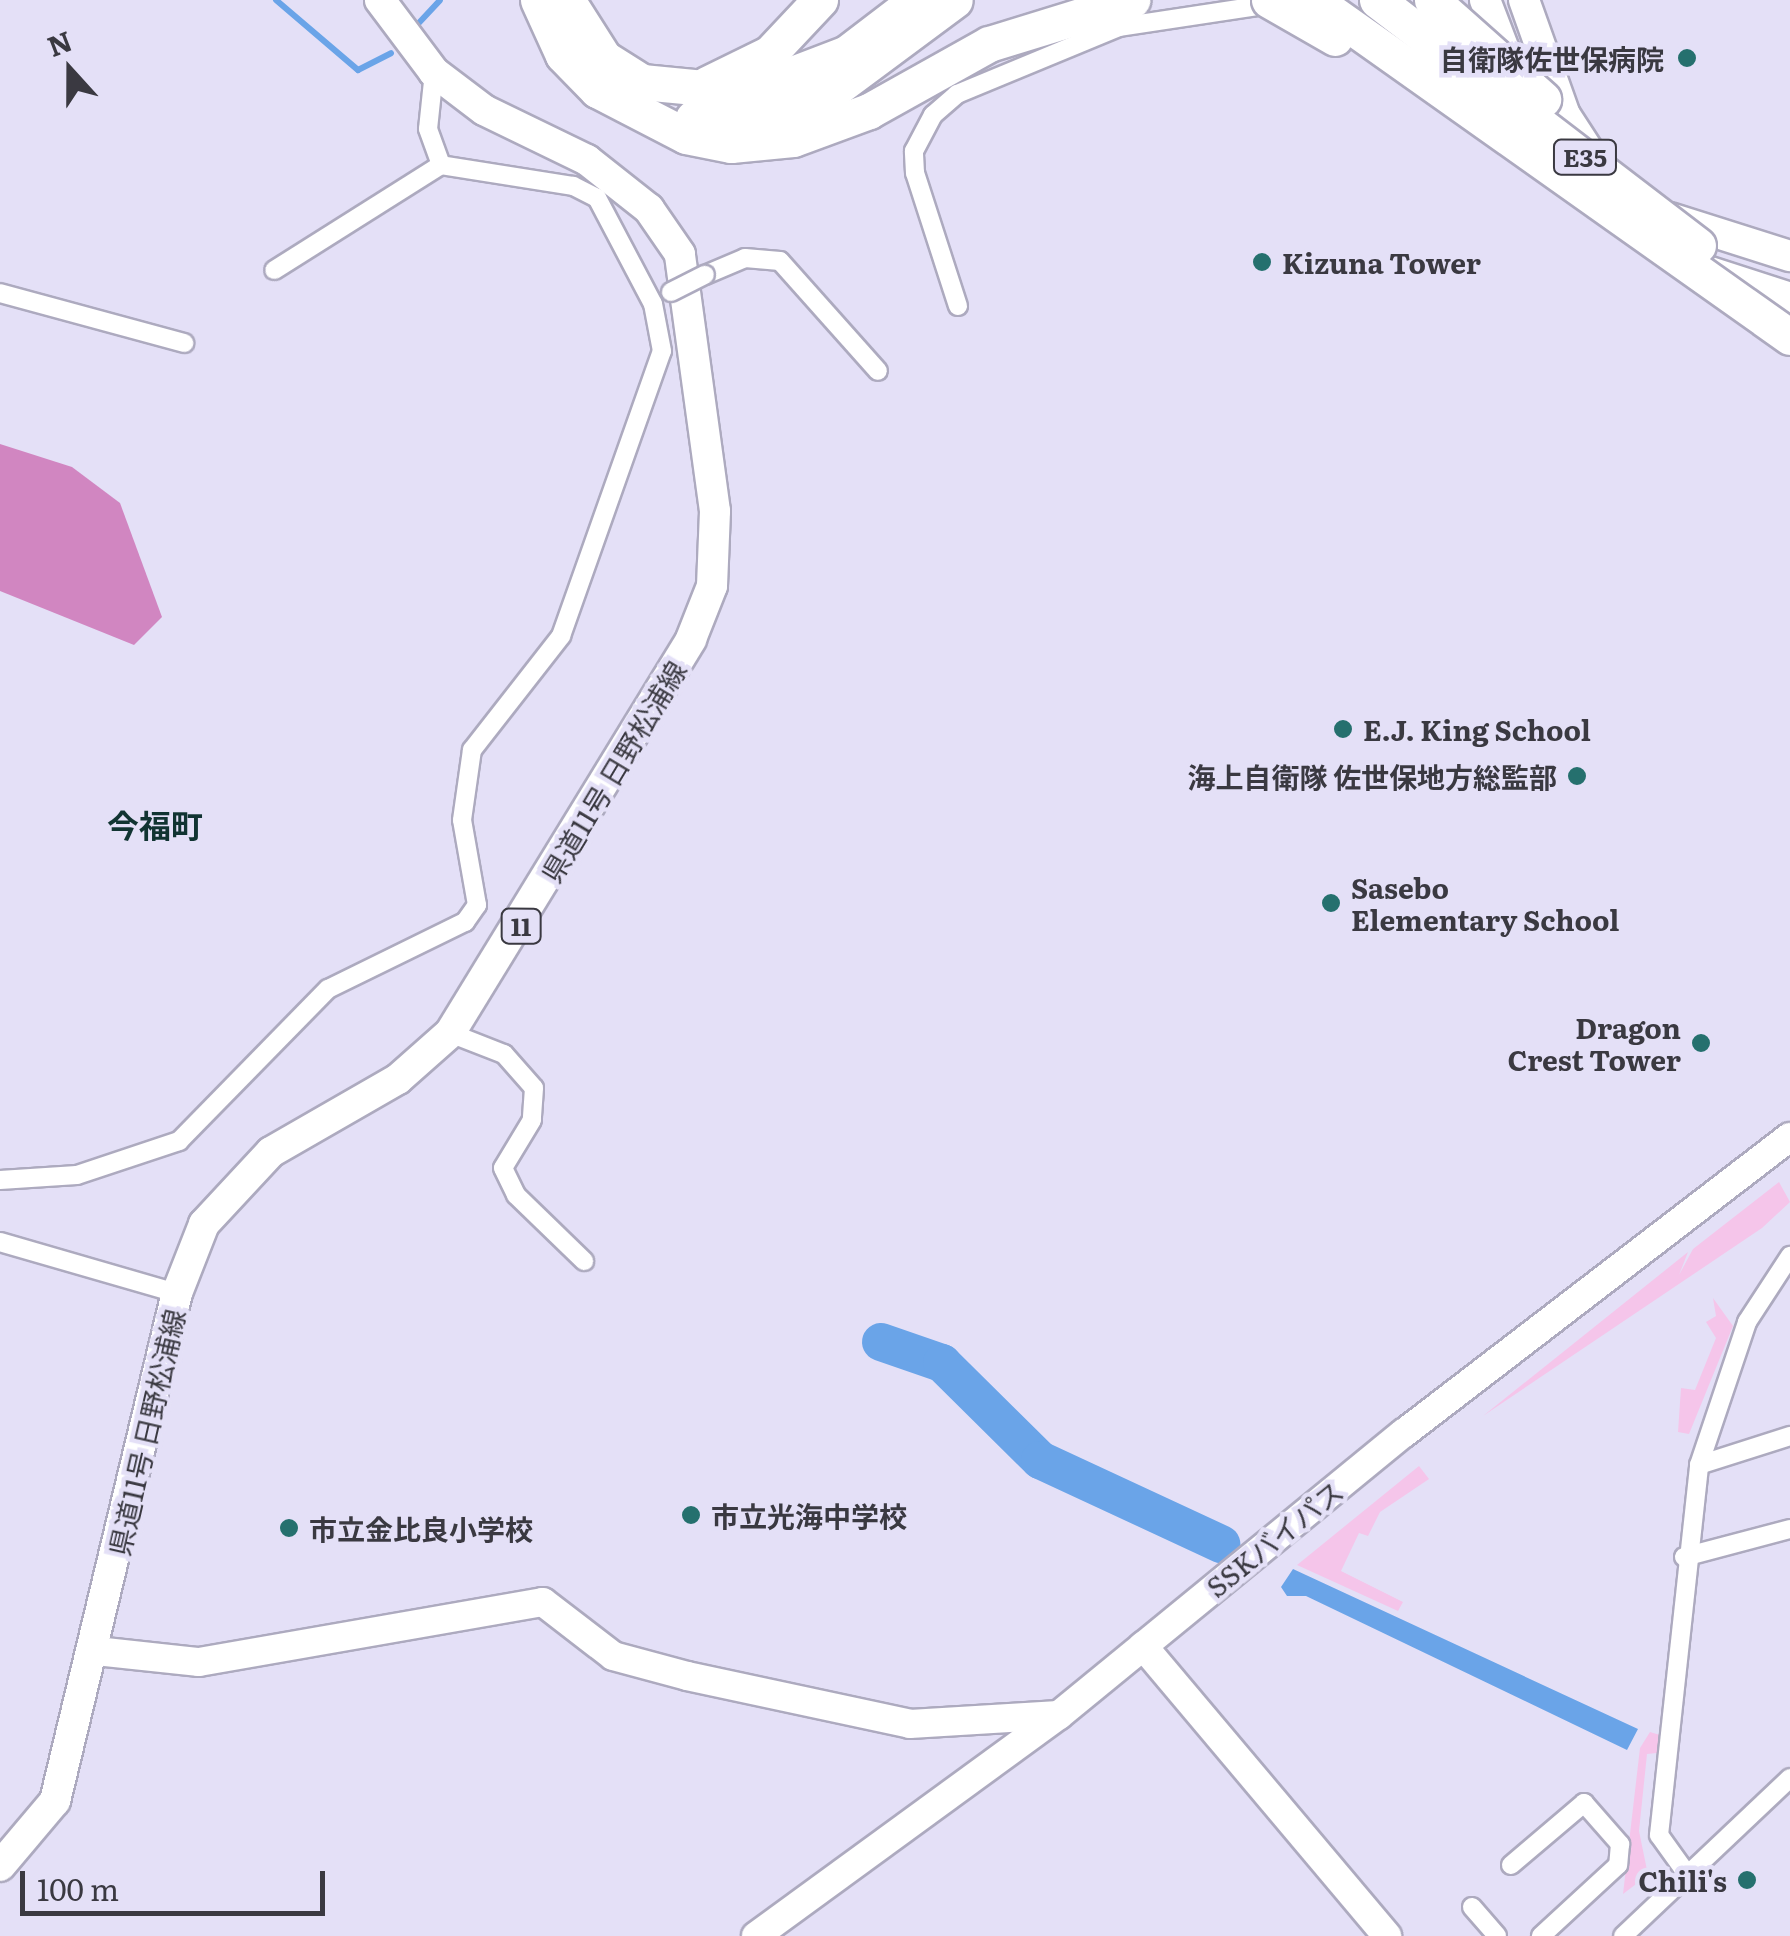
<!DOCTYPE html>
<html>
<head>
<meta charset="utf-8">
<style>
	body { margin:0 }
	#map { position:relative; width:1790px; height:1936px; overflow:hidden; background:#e4e0f7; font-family:Literata,"Noto Sans JP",serif }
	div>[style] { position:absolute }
	.green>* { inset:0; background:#f5c5ea }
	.forest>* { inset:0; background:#d186c1 }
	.water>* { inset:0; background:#6aa4e8 }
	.stream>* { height:6px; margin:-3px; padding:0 3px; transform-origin:3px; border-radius:3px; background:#6aa4e8 }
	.river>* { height:38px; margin:-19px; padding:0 19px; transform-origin:19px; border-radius:19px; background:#6aa4e8 }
	.roads { filter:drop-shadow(2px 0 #adaabf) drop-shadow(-2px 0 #adaabf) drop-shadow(0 2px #adaabf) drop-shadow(0 -2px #adaabf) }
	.street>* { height:18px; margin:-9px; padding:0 9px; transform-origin:9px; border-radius:9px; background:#fff }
	.secondary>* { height:28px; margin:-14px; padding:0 14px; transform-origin:14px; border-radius:14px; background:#fff }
	.primary>* { height:30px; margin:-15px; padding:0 15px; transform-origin:15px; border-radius:15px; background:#fff }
	.highway>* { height:35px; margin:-17.5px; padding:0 17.5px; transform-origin:17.5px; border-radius:17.5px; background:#fff }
	.bridges { filter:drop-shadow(2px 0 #adaabf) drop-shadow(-2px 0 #adaabf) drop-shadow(0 2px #adaabf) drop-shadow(0 -2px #adaabf) }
	.street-bridge>* { height:18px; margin:-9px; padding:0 9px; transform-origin:9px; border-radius:9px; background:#fff }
	.highway-bridge>* { height:35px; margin:-17.5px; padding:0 17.5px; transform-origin:17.5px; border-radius:17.5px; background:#fff }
	.dots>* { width:28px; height:28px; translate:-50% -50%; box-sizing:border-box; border:5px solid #e4e0f7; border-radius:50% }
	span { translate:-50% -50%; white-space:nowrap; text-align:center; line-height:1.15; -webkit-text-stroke:9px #e4e0f7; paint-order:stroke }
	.shield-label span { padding:2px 8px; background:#e4e0f7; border:2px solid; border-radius:8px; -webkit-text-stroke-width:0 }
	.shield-label { font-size:25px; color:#3a3941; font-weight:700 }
	.poi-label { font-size:28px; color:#3a3941; font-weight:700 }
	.right { translate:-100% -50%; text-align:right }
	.left { translate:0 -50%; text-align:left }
	.street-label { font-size:28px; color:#3a3941 }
	.quarter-label { font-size:32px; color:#113432; font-weight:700 }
	.north { position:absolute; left:20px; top:20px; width:100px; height:100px; -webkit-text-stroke:8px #e4e0f7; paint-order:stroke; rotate:339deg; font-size:28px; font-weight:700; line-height:40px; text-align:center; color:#3a3941 }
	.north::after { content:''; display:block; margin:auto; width:35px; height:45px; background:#3a3941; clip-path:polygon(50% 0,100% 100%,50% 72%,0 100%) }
	.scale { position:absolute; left:20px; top:1871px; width:305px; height:45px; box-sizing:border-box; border:5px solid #3a3941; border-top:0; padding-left:12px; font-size:30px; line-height:35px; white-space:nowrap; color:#3a3941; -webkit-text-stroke:8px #e4e0f7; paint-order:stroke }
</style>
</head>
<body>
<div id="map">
	<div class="green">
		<i style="clip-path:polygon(1779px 1182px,1790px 1202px,1762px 1228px,1483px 1416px,1688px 1252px,1679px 1275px,1693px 1249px)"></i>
		<i style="clip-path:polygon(1713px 1298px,1733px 1326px,1689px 1434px,1678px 1432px,1681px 1388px,1695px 1390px,1716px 1338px,1706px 1322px,1716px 1316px)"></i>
		<i style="clip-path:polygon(1419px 1466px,1429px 1479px,1380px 1512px,1368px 1536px,1359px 1533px,1341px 1571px,1403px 1602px,1398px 1611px,1297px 1565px)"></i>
		<i style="clip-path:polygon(1650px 1732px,1660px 1735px,1657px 1753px,1647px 1754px,1639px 1831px,1648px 1875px,1623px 1894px,1640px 1748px)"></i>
	</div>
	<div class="forest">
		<i style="clip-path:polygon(0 444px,72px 467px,120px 503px,162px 617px,134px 645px,0 591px)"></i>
	</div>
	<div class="water">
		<i style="clip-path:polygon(1293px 1569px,1638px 1729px,1627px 1750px,1306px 1596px,1287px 1596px,1281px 1587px)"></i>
	</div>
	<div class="stream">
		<i style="left:276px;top:0;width:108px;rotate:40.5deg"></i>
		<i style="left:358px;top:70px;width:37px;rotate:-27deg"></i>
		<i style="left:416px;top:26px;width:35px;rotate:-47deg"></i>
	</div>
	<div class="river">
		<i style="left:881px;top:1342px;width:65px;rotate:19deg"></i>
		<i style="left:942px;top:1363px;width:138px;rotate:44.7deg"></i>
		<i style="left:1040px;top:1460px;width:200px;rotate:24.9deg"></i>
	</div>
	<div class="roads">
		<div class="street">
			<i style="left:434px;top:72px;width:57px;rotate:96deg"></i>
			<i style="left:428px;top:129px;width:38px;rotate:70deg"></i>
			<i style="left:705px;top:275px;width:43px;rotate:-23deg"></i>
			<i style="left:745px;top:258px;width:35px;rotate:5deg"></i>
			<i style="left:780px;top:261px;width:147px;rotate:48.3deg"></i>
			<i style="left:0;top:293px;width:191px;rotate:15.2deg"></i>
			<i style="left:958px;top:306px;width:140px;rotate:-107.9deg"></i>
			<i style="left:915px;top:173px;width:22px;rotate:-93deg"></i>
			<i style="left:914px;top:151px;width:41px;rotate:-62.2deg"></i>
			<i style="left:933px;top:115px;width:32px;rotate:-41deg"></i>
			<i style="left:957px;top:94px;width:175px;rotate:-22.5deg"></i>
			<i style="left:1119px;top:27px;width:161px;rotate:-8.6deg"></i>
			<i style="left:450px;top:1033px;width:58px;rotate:21.3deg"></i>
			<i style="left:504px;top:1054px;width:45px;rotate:48.6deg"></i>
			<i style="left:534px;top:1088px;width:32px;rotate:94deg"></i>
			<i style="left:532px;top:1120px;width:56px;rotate:121.1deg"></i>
			<i style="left:503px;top:1168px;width:30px;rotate:64deg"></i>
			<i style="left:516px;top:1195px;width:95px;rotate:44.1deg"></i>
			<i style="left:0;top:1180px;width:77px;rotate:-3.7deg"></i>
			<i style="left:77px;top:1175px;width:108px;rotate:-18.4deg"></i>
			<i style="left:179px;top:1141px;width:213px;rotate:-45.6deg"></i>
			<i style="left:328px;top:989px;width:153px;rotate:-26.1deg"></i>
			<i style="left:465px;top:922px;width:21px;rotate:-55deg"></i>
			<i style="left:477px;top:905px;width:86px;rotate:-100deg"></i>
			<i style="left:462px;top:820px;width:71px;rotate:-81.9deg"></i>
			<i style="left:472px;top:750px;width:145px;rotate:-52deg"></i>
			<i style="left:561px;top:636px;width:302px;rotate:-70.5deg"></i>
			<i style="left:662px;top:351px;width:48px;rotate:-100.8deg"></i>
			<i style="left:653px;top:304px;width:120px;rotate:-117.8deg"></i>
			<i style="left:597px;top:198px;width:27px;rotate:-153deg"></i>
			<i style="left:573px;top:186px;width:134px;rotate:-171deg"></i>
			<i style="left:441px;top:165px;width:197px;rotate:147.8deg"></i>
			<i style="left:0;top:1242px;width:184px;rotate:16.1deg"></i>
			<i style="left:1699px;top:1465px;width:96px;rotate:-17.7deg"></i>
			<i style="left:1684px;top:1557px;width:110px;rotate:-14.8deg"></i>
			<i style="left:1511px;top:1865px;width:96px;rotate:-40.3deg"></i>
			<i style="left:1584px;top:1803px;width:55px;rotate:48.7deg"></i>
			<i style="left:1620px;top:1844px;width:21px;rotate:95deg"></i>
			<i style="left:1618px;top:1865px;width:105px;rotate:137.3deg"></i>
			<i style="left:1687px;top:1874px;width:48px;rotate:-125.7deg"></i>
			<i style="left:1659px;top:1835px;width:372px;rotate:-83.8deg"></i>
			<i style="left:1699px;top:1465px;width:151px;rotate:-71.4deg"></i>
			<i style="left:1747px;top:1322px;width:79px;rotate:-56.9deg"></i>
			<i style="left:1472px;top:1907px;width:38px;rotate:49deg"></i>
			<i style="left:1623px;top:1936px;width:230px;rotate:-43.4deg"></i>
		</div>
		<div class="secondary">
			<i style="left:1143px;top:1646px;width:379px;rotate:49.9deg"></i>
			<i style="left:96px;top:1651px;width:104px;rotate:6.1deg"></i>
			<i style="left:199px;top:1662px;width:349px;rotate:-9.9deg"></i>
			<i style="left:543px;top:1602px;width:88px;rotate:37.6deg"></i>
			<i style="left:613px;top:1656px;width:77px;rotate:15.1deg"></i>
			<i style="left:687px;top:1676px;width:228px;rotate:12.1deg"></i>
			<i style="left:910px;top:1724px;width:149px;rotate:-3.5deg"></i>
			<i style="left:756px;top:1936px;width:375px;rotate:-36.1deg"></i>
			<i style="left:1059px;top:1715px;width:446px;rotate:-39.3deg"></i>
			<i style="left:1404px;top:1433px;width:486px;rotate:-37.5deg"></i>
		</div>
		<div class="primary">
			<i style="left:1485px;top:0;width:78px;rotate:69deg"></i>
			<i style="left:1524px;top:0;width:122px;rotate:70.4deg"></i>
			<i style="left:1565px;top:115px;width:55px;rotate:56.9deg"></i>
			<i style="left:1670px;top:218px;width:126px;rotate:17.6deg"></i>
			<i style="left:1707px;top:271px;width:87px;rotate:18deg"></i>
			<i style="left:0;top:1866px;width:85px;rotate:-49.8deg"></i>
			<i style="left:55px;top:1801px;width:522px;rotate:-76.5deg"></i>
			<i style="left:177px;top:1293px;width:74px;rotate:-68.6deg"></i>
			<i style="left:204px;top:1224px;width:98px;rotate:-47.1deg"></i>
			<i style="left:271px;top:1152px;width:146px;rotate:-29.9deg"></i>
			<i style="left:398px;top:1079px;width:69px;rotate:-41.5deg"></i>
			<i style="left:450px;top:1033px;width:462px;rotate:-58.5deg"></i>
			<i style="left:691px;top:639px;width:57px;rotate:-68.4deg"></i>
			<i style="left:712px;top:586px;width:75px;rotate:-87.7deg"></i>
			<i style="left:715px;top:511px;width:259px;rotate:-97.8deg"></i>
			<i style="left:680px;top:254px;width:55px;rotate:-124.6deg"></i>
			<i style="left:649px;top:209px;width:79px;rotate:-141.7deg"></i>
			<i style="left:587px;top:160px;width:114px;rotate:-154.1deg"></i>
			<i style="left:484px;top:110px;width:63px;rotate:-142.8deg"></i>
			<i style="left:434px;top:72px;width:90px;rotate:-126.9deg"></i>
		</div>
		<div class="highway">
			<i style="left:538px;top:0;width:60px;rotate:65.6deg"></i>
			<i style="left:563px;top:55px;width:49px;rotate:45.8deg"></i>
			<i style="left:597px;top:90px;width:100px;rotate:27.3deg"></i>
			<i style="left:686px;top:136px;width:46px;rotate:11.3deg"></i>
			<i style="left:731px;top:145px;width:62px;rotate:-5.5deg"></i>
			<i style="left:793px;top:139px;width:81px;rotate:-20.2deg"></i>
			<i style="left:869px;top:111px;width:137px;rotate:-29.2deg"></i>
			<i style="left:989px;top:44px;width:150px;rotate:-17.1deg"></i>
			<i style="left:567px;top:0;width:69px;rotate:57.5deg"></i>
			<i style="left:604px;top:58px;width:45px;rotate:32.3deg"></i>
			<i style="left:642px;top:82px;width:103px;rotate:5.5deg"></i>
			<i style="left:745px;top:92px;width:109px;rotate:-20.9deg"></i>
			<i style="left:847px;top:53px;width:87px;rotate:-37.5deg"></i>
			<i style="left:707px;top:84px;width:70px;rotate:-26.2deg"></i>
			<i style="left:770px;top:53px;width:73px;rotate:-46.7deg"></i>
			<i style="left:693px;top:118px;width:89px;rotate:-3.9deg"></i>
			<i style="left:782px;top:112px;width:48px;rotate:-20.7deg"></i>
			<i style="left:827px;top:95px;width:159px;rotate:-36.6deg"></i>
		</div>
	</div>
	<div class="bridges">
		<div class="street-bridge">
			<i style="left:671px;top:292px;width:38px;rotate:-27deg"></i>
		</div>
		<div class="highway-bridge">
			<i style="left:1269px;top:0;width:76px;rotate:29.9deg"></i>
			<i style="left:1314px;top:0;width:583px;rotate:35.3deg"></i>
			<i style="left:1377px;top:0;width:404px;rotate:37.4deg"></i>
			<i style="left:1432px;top:0;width:149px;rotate:41.7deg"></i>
		</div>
	</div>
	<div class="dots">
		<i style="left:1687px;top:58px;background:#25706e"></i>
		<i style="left:1262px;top:262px;background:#25706e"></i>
		<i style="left:1343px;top:729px;background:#25706e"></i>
		<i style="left:1577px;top:776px;background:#25706e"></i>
		<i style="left:1331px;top:903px;background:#25706e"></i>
		<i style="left:1701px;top:1043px;background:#25706e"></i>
		<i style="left:691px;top:1515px;background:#25706e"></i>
		<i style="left:289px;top:1528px;background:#25706e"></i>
		<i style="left:1747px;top:1880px;background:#25706e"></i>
	</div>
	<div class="shield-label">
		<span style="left:1585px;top:157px">E35</span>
		<span style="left:521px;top:926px">11</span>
	</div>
	<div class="poi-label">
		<span class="right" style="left:1664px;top:58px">自衛隊佐世保病院</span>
		<span class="left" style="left:1282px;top:262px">Kizuna Tower</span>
		<span class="left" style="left:1363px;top:729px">E.J. King School</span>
		<span class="right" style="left:1557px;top:776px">海上自衛隊 佐世保地方総監部</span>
		<span class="left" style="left:1351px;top:903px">Sasebo<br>Elementary School</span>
		<span class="right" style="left:1681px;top:1043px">Dragon<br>Crest Tower</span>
		<span class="left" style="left:711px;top:1515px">市立光海中学校</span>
		<span class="left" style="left:309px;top:1528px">市立金比良小学校</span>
		<span class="right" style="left:1727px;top:1880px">Chili's</span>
	</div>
	<div class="street-label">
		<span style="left:613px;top:771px;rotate:-59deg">県道11号 日野松浦線</span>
		<span style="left:146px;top:1432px;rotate:-77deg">県道11号 日野松浦線</span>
		<span style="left:1274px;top:1538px;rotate:-39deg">SSKバイパス</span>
	</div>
	<div class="quarter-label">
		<span style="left:155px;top:824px">今福町</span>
	</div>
	<div class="north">N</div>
	<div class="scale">100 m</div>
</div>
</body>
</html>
